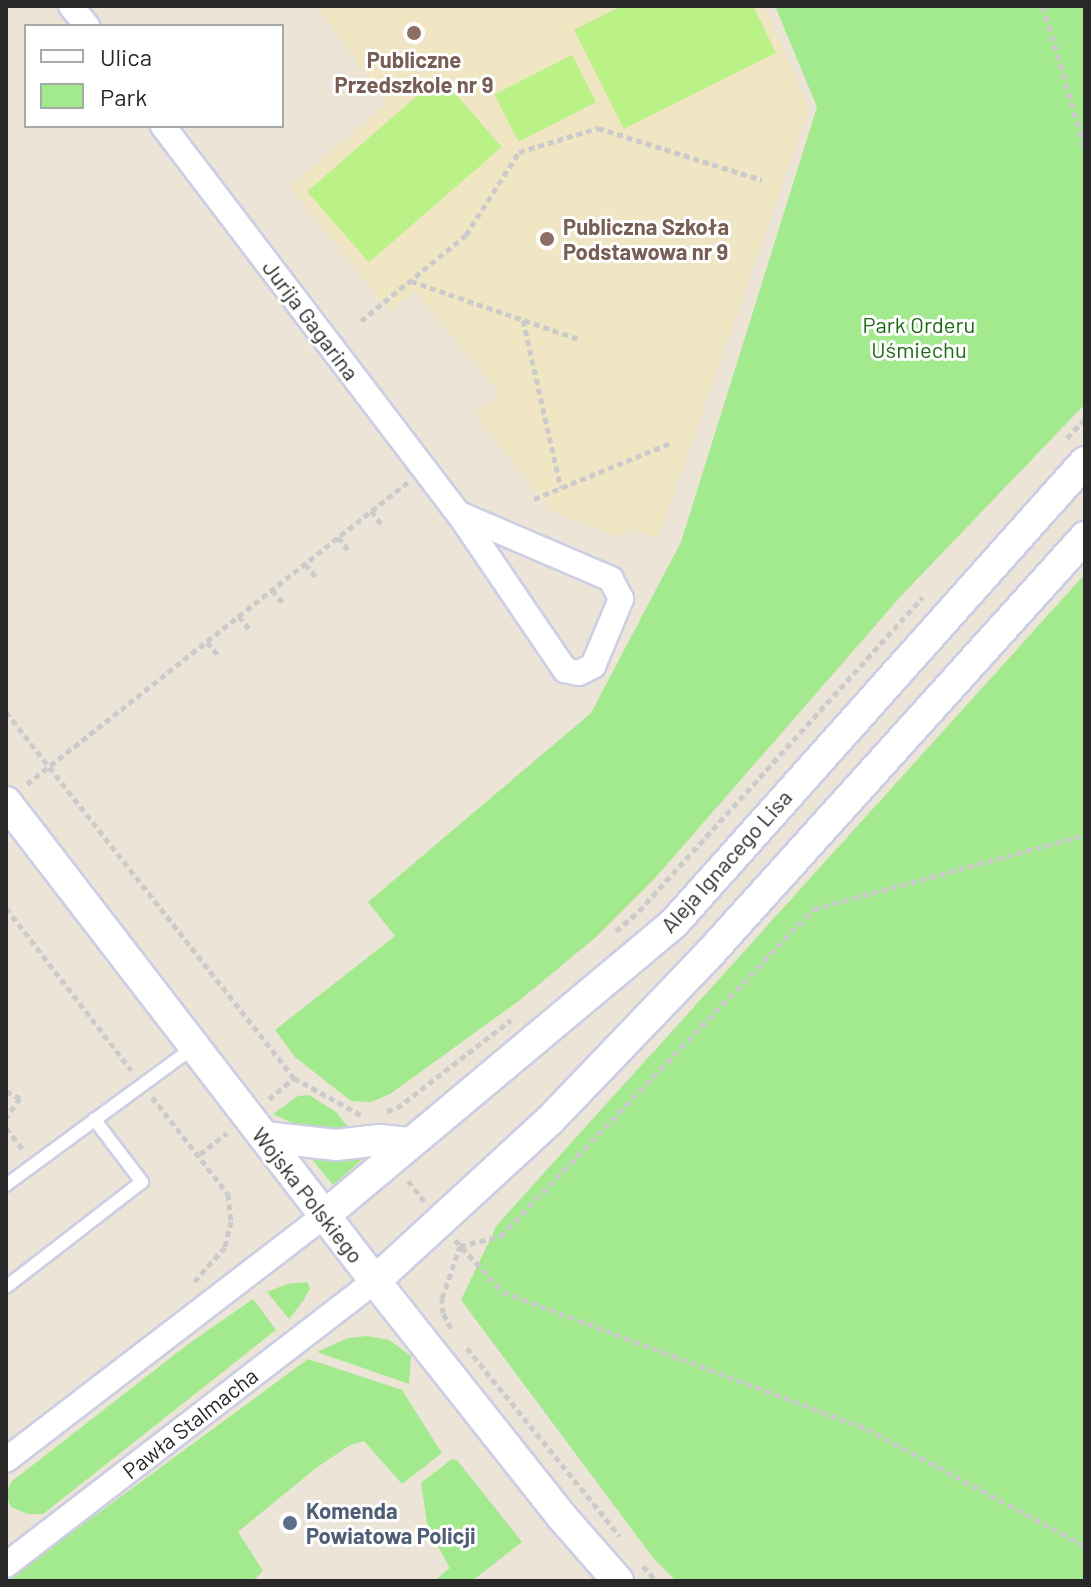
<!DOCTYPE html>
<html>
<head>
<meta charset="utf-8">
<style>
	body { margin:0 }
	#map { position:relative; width:1091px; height:1587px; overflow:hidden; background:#ece5d7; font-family:Barlow,sans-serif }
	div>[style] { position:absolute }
	.education>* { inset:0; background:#f0e6c4 }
	.green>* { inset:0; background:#a3e98d }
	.pitch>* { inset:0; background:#baf288; transform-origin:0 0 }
	.path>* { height:5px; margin-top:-2.5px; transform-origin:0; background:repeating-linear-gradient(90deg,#cbcbcb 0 6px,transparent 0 10px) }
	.roads { filter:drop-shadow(2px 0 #cccee3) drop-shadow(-2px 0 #cccee3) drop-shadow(0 2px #cccee3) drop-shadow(0 -2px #cccee3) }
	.service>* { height:12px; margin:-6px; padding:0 6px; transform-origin:6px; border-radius:6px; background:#fff }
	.minor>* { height:24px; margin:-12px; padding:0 12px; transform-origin:12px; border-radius:12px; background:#fff }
	.tertiary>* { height:30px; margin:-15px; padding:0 15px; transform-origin:15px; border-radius:15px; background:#fff }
	.dots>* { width:22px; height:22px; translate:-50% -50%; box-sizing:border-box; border:4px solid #fff; border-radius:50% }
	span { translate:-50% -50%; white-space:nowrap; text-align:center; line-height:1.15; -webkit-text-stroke:6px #fff; paint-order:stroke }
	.education-label { font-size:22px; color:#785e54; font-weight:700 }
	.left { translate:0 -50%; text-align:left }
	.street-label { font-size:22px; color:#282828 }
	.park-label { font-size:22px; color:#1c6a12 }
	.service-label { font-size:22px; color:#4e5e75; font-weight:700 }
	.frame { position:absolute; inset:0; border:8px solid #282828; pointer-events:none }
	.legend { position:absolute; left:24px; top:24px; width:260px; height:104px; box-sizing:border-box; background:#fff; border:2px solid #a9a9a9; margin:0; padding:10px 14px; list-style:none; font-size:24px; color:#282828 }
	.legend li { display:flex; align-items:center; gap:16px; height:40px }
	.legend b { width:40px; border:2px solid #a9a9a9 }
</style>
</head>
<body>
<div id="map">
	<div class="education">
		<i style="clip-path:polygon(316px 6px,765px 6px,809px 109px,658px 539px,630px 529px,618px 537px,553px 512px,475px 415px,500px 393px,414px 290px,390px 311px,289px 187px,387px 103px)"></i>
	</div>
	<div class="green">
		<i style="clip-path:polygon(775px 6px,1085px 6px,1085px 404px,901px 596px,656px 877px,596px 937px,520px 1000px,390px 1094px,371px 1102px,351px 1101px,295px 1057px,275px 1030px,395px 936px,368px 902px,591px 713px,681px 542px,817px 107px)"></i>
		<i style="clip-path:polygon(1085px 574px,1085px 1581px,676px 1581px,654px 1559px,461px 1300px,497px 1225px)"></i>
		<i style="clip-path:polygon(309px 1095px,336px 1112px,352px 1132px,308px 1130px,273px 1114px,298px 1096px)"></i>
		<i style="clip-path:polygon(366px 1156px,333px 1185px,310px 1157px)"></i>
		<i style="clip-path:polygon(307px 1282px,310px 1288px,304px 1300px,289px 1319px,267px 1292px,287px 1284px)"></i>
		<i style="clip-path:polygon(253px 1299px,276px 1330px,43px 1514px,28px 1514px,11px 1507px,6px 1494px,11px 1482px,187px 1345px)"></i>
		<i style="clip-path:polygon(367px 1336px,389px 1340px,411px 1356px,409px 1384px,317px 1352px,348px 1338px)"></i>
		<i style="clip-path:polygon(308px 1359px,402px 1390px,442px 1453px,402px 1484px,364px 1441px,350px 1445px,316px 1468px,238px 1532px,263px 1571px,253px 1581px,6px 1581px)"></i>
		<i style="clip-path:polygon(452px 1459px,457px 1460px,522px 1542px,472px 1581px,434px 1581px,450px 1568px,428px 1529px,421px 1483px)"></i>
	</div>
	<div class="pitch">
		<i style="clip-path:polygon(621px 6px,753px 6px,776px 53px,624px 129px,574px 30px)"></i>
		<i style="left:572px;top:55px;width:53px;height:87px;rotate:63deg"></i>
		<i style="left:440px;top:76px;width:94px;height:176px;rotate:49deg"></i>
	</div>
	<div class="path">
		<i style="left:1043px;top:6px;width:150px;rotate:73.7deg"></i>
		<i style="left:411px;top:281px;width:180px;rotate:19.1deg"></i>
		<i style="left:523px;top:320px;width:172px;rotate:77.3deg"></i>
		<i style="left:361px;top:321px;width:136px;rotate:-39.3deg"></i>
		<i style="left:466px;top:235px;width:98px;rotate:-57.4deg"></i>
		<i style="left:519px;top:152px;width:83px;rotate:-16.9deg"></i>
		<i style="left:598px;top:128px;width:172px;rotate:17.6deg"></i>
		<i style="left:1067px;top:438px;width:26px;rotate:-47deg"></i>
		<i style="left:534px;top:499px;width:150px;rotate:-22.3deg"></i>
		<i style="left:371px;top:511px;width:18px;rotate:52deg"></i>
		<i style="left:338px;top:537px;width:18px;rotate:52deg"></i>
		<i style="left:305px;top:564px;width:17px;rotate:50deg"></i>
		<i style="left:272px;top:590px;width:17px;rotate:50deg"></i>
		<i style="left:239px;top:616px;width:16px;rotate:52deg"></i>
		<i style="left:207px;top:642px;width:16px;rotate:50deg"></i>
		<i style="left:6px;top:712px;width:466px;rotate:51.8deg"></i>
		<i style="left:294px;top:1078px;width:77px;rotate:28.9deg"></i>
		<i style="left:27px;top:784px;width:486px;rotate:-38.4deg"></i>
		<i style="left:6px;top:908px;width:205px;rotate:52.3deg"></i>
		<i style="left:616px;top:931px;width:30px;rotate:-41deg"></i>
		<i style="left:639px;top:911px;width:423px;rotate:-47.9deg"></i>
		<i style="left:6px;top:1091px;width:16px;rotate:27deg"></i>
		<i style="left:20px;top:1098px;width:24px;rotate:126deg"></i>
		<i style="left:152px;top:1097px;width:123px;rotate:51.9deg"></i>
		<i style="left:228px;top:1194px;width:27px;rotate:84deg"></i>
		<i style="left:231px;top:1221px;width:27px;rotate:103deg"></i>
		<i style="left:225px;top:1247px;width:48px;rotate:131.6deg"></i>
		<i style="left:269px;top:1099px;width:33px;rotate:-40deg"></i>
		<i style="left:387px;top:1111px;width:10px;rotate:-17deg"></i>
		<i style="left:397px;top:1108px;width:144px;rotate:-37.7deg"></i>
		<i style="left:6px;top:1128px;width:29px;rotate:52deg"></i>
		<i style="left:200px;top:1154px;width:34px;rotate:-38deg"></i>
		<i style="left:408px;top:1181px;width:26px;rotate:51deg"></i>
		<i style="left:455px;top:1240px;width:71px;rotate:47.3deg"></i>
		<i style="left:503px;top:1292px;width:389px;rotate:20.6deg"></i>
		<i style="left:867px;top:1429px;width:247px;rotate:28.2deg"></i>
		<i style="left:451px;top:1328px;width:17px;rotate:-118deg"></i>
		<i style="left:443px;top:1313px;width:15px;rotate:-94deg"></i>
		<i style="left:442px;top:1298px;width:55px;rotate:-70.9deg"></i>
		<i style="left:460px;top:1246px;width:42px;rotate:-13.7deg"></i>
		<i style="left:501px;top:1236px;width:453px;rotate:-46.3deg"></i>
		<i style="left:814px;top:909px;width:281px;rotate:-15.3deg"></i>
		<i style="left:467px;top:1348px;width:242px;rotate:50.9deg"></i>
		<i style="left:643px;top:1566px;width:20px;rotate:49deg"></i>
	</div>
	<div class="roads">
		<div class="service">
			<i style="left:6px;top:1185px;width:233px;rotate:-36.3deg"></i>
			<i style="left:6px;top:1287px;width:172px;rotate:-37.7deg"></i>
			<i style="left:142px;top:1182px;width:79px;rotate:-127.3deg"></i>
		</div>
		<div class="minor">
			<i style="left:71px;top:6px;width:26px;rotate:51deg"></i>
			<i style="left:163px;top:126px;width:488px;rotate:52.7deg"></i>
			<i style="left:459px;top:514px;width:189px;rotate:55.8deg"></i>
			<i style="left:565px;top:670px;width:14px;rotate:12deg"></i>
			<i style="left:579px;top:673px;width:16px;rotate:-27deg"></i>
			<i style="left:593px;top:666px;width:73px;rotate:-67.3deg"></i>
			<i style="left:621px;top:599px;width:22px;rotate:-117deg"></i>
			<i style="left:611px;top:579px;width:165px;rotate:-156.8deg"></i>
			<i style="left:6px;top:1460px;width:402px;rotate:-37.5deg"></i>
			<i style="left:6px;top:1565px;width:466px;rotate:-37.6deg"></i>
		</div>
		<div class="tertiary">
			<i style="left:6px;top:802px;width:605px;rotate:52.39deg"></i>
			<i style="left:375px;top:1281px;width:301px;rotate:51.6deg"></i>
			<i style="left:562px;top:1517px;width:85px;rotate:48.8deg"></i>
			<i style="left:264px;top:1137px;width:72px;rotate:6.3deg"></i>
			<i style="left:336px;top:1145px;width:44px;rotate:-6.5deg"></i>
			<i style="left:380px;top:1140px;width:30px;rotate:6deg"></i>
			<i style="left:325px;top:1215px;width:456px;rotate:-39.9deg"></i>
			<i style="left:675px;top:922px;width:616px;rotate:-48.29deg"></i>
			<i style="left:375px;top:1281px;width:238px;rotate:-42.6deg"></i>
			<i style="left:550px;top:1120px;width:233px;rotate:-46.2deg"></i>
			<i style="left:711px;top:952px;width:559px;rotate:-47.97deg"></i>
		</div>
	</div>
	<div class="dots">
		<i style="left:414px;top:33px;background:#8d6e63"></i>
		<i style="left:547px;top:239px;background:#8d6e63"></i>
		<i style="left:290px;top:1523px;background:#5c6f8a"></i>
	</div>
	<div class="education-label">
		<span style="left:414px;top:72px">Publiczne<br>Przedszkole nr 9</span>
		<span class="left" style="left:563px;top:239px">Publiczna Szkoła<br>Podstawowa nr 9</span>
	</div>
	<div class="street-label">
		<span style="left:311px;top:320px;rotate:53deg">Jurija Gagarina</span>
		<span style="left:726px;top:861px;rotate:-48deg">Aleja Ignacego Lisa</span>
		<span style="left:308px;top:1195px;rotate:52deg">Wojska Polskiego</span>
		<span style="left:190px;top:1423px;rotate:-38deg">Pawła Stalmacha</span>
	</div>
	<div class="park-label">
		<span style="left:919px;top:337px">Park Orderu<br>Uśmiechu</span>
	</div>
	<div class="service-label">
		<span class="left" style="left:306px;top:1523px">Komenda<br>Powiatowa Policji</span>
	</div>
	<div class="frame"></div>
	<ul class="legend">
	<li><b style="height:10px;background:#fff"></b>Ulica</li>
	<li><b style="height:22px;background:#a3e98d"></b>Park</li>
	</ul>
</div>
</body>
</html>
